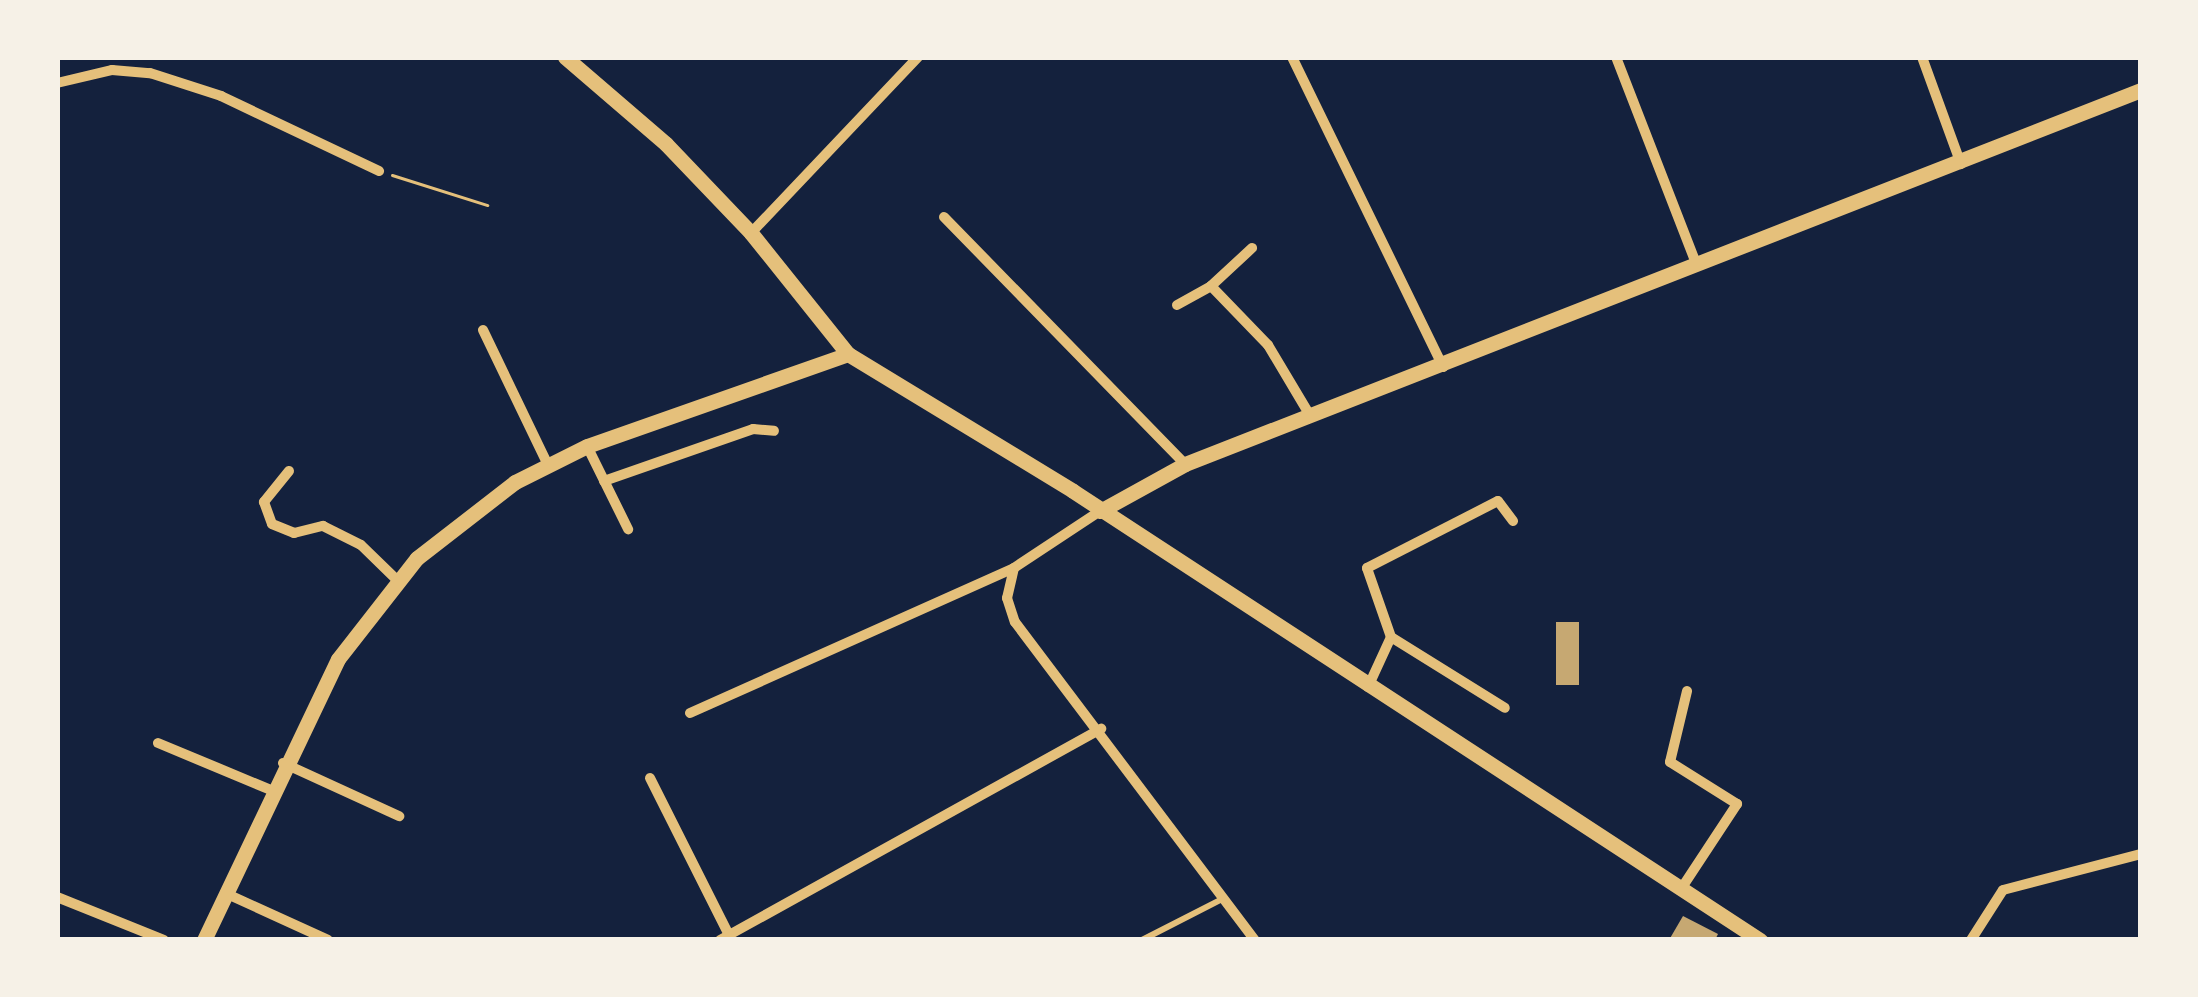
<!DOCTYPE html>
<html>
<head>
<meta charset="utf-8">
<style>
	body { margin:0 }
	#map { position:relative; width:2198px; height:997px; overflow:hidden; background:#14213d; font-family:Mulish,sans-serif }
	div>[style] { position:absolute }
	.building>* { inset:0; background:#c6a872; transform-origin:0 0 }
	.path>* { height:3px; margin:-1.5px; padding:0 1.5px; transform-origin:1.5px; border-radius:1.5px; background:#e5c07b }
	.service>* { height:6px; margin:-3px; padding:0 3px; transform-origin:3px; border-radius:3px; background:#e5c07b }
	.minor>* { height:10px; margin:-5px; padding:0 5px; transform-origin:5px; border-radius:5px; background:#e5c07b }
	.secondary>* { height:15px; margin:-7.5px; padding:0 7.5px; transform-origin:7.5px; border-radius:7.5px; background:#e5c07b }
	span { translate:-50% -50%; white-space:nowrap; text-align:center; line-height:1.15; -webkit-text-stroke:12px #f6f1e7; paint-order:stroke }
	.frame { position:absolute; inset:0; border:60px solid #f6f1e7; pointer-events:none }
</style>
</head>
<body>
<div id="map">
	<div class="building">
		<i style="left:1556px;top:622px;width:23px;height:63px"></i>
		<i style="clip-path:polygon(1683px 916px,1718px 934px,1715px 940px,1669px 940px)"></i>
	</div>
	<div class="path">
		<i style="left:392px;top:175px;width:100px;rotate:17.5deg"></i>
	</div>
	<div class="service">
		<i style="left:1142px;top:940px;width:92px;rotate:-27.1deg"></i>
	</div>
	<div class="minor">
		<i style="left:1292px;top:57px;width:345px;rotate:64deg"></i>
		<i style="left:1616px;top:57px;width:224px;rotate:68.8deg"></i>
		<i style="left:1922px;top:57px;width:114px;rotate:70deg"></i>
		<i style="left:57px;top:83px;width:57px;rotate:-13.3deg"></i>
		<i style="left:112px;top:70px;width:38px;rotate:5deg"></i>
		<i style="left:150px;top:73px;width:75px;rotate:17.9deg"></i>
		<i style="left:221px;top:96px;width:175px;rotate:25.4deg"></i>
		<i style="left:944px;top:217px;width:345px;rotate:45.7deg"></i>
		<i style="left:751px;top:233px;width:243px;rotate:-46.5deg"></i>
		<i style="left:1211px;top:286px;width:56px;rotate:-42.8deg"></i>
		<i style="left:1177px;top:305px;width:39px;rotate:-29deg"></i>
		<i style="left:1211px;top:286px;width:82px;rotate:46deg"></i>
		<i style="left:1268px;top:345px;width:84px;rotate:59.2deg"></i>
		<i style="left:483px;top:330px;width:150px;rotate:64.3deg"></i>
		<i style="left:587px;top:446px;width:93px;rotate:63.7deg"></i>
		<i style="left:289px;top:471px;width:40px;rotate:129deg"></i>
		<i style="left:264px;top:502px;width:23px;rotate:70deg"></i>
		<i style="left:272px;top:524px;width:24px;rotate:22deg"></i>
		<i style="left:294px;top:533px;width:30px;rotate:-14deg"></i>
		<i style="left:323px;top:526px;width:42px;rotate:26.6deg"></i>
		<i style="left:361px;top:545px;width:50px;rotate:44.2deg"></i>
		<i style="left:604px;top:481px;width:158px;rotate:-19.2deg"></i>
		<i style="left:753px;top:429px;width:21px;rotate:5deg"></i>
		<i style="left:1100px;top:511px;width:103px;rotate:146.5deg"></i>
		<i style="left:1014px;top:568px;width:31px;rotate:103deg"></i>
		<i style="left:1007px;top:598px;width:25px;rotate:72deg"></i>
		<i style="left:1015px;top:622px;width:398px;rotate:53deg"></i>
		<i style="left:1391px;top:637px;width:134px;rotate:31.9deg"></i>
		<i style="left:1368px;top:687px;width:55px;rotate:-65.3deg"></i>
		<i style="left:1391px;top:637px;width:73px;rotate:-109.2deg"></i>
		<i style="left:1367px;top:568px;width:147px;rotate:-27.1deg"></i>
		<i style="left:1498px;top:501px;width:25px;rotate:53deg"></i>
		<i style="left:690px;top:713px;width:355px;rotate:-24.1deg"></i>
		<i style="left:158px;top:743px;width:122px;rotate:22.6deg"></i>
		<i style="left:283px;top:763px;width:128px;rotate:24.6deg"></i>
		<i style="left:650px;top:778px;width:176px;rotate:63.3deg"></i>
		<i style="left:1681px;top:889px;width:102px;rotate:-56.6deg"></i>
		<i style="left:1737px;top:804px;width:79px;rotate:-147.9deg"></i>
		<i style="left:1670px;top:762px;width:73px;rotate:-76.5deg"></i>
		<i style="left:225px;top:893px;width:113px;rotate:24.5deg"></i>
		<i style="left:57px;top:897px;width:115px;rotate:21.9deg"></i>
		<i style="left:720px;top:940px;width:436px;rotate:-29deg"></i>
		<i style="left:1971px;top:940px;width:59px;rotate:-57.4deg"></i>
		<i style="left:2003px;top:890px;width:143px;rotate:-14.6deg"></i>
	</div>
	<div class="secondary">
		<i style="left:565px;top:57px;width:133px;rotate:40.7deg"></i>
		<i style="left:666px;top:144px;width:123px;rotate:46.3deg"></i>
		<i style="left:751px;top:233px;width:155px;rotate:51.3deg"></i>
		<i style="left:848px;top:354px;width:263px;rotate:31.3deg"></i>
		<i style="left:1073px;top:491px;width:821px;rotate:33.17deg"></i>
		<i style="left:1100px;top:511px;width:97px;rotate:-28.9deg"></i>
		<i style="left:1185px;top:464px;width:1027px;rotate:-21.37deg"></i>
		<i style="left:204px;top:940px;width:311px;rotate:-64.5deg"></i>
		<i style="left:338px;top:659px;width:128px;rotate:-52deg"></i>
		<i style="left:417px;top:558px;width:124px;rotate:-37.8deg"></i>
		<i style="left:515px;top:482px;width:80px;rotate:-26.6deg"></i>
		<i style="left:587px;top:446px;width:277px;rotate:-19.4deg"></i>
	</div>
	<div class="frame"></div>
</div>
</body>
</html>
